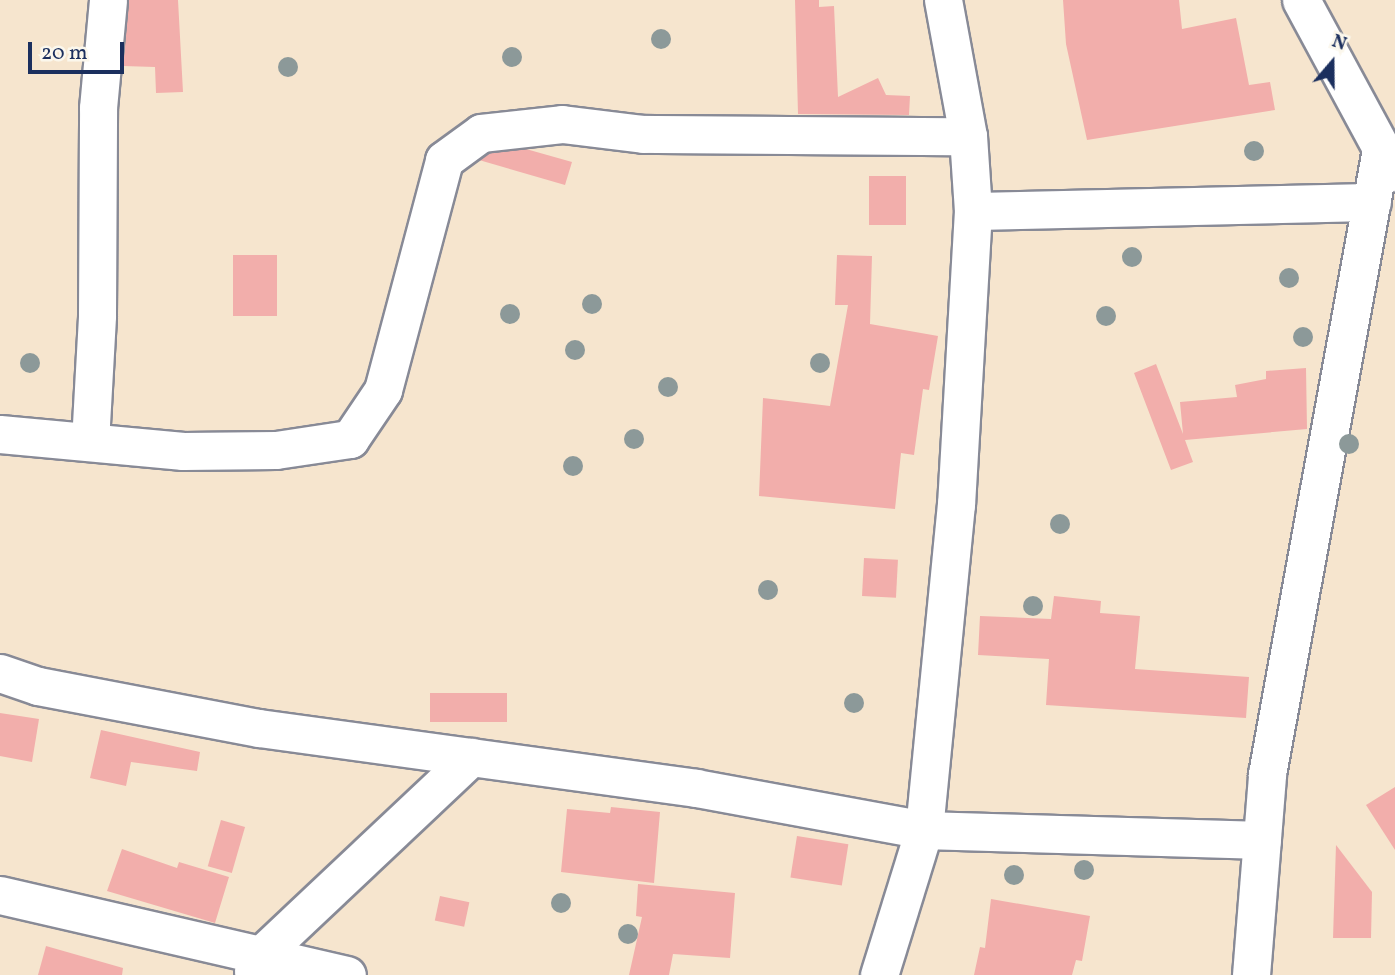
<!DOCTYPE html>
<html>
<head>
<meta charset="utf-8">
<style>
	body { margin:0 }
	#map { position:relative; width:1395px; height:975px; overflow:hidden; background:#f6e5ce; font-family:Vollkorn,serif }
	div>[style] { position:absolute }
	.building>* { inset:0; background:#f2aeab; transform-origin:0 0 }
	.roads { filter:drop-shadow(2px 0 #888a96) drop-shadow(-2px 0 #888a96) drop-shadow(0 2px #888a96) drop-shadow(0 -2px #888a96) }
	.minor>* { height:37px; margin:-18.5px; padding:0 18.5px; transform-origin:18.5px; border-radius:18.5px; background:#fff }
	.trees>* { width:20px; height:20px; margin:-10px; border-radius:50%; background:#8c9999 }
	span { translate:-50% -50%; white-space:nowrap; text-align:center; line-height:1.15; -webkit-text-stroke:5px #fbf7ec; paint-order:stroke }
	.north { position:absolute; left:1297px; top:28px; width:70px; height:70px; -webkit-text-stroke:5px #fbf7ec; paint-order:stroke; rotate:20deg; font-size:19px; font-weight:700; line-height:28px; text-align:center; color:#1b2f5e }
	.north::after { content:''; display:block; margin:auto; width:24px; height:32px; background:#1b2f5e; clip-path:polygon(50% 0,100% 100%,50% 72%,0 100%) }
	.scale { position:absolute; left:28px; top:42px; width:96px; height:32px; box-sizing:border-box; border:4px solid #1b2f5e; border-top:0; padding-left:9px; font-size:21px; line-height:24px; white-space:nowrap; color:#1b2f5e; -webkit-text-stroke:5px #fbf7ec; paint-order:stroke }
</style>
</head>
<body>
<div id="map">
	<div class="building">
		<i style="clip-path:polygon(129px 0,178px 0,183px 92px,156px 93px,155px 67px,123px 66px)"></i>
		<i style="clip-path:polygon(795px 0,819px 0,819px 7px,834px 6px,838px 97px,878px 78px,886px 95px,910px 96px,909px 115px,798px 114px)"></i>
		<i style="clip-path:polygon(1063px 0,1179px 0,1182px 29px,1236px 18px,1249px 85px,1270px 82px,1275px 110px,1087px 140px,1066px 44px)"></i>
		<i style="clip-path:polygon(526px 149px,572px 162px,565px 185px,479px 160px,489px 153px)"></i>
		<i style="left:869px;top:176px;width:37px;height:49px"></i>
		<i style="left:233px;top:255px;width:44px;height:61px"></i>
		<i style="clip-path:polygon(837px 255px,872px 256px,870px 324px,938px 336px,929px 390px,923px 389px,914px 455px,901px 453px,895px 509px,759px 496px,763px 398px,830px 406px,848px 305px,835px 305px)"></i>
		<i style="clip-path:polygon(1156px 364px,1183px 434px,1180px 402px,1237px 397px,1235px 385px,1266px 379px,1266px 371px,1306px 368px,1307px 429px,1185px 440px,1193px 462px,1171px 470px,1134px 373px)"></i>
		<i style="left:864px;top:558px;width:34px;height:38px;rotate:3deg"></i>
		<i style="clip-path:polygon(1054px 596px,1101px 601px,1100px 613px,1140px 616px,1135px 669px,1249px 677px,1246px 718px,1046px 705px,1049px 659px,978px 655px,980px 616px,1051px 619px)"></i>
		<i style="left:430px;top:693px;width:77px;height:29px"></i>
		<i style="clip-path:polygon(0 713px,39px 719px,32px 762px,0 756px)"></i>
		<i style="clip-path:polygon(101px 730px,200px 752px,197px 771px,131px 762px,126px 786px,90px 778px)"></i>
		<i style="clip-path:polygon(1395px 787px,1395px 850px,1366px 805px)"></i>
		<i style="clip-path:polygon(611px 807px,660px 812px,654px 883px,561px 872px,567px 809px,610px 813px)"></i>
		<i style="left:221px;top:820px;width:25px;height:48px;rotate:16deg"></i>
		<i style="left:797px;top:836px;width:52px;height:42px;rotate:9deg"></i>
		<i style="clip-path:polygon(1336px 845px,1372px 892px,1371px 938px,1333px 938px)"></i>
		<i style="clip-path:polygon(122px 849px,177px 868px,179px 862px,229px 877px,215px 923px,107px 891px)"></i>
		<i style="clip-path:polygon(638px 884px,735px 893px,730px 958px,673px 954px,669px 975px,629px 975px,642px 917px,636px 916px)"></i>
		<i style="left:440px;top:896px;width:30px;height:25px;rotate:12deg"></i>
		<i style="clip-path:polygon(991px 899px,1090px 916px,1082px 961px,1076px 960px,1072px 975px,974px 975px,980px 947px,985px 948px)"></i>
		<i style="clip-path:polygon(46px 946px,123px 968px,122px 975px,38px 975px)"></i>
	</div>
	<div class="roads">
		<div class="minor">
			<i style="left:1301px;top:0;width:196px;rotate:61.6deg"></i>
			<i style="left:973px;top:211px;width:399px;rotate:-1.3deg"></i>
			<i style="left:0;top:434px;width:184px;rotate:5.3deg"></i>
			<i style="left:183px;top:451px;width:93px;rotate:-0.6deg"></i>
			<i style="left:276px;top:450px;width:75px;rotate:-8.5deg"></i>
			<i style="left:350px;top:439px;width:59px;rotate:-56deg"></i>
			<i style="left:383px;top:390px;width:238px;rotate:-75.1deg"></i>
			<i style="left:444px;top:160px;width:46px;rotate:-36.1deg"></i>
			<i style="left:481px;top:133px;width:81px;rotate:-6.3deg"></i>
			<i style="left:562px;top:124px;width:82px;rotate:7deg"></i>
			<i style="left:643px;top:134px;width:325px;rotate:0.4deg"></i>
			<i style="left:90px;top:442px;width:127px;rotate:-86.8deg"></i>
			<i style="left:97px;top:315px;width:207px;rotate:-89.7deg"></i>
			<i style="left:98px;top:108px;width:108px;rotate:-84.7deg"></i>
			<i style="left:0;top:673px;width:40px;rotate:18.9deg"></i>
			<i style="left:38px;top:686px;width:225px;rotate:10.8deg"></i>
			<i style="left:259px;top:728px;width:441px;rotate:7.8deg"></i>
			<i style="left:696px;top:788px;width:232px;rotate:10.4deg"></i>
			<i style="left:924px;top:830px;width:338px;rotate:1.7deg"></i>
			<i style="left:0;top:895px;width:356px;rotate:13deg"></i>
			<i style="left:253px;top:971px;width:18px;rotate:-63deg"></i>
			<i style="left:261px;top:955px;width:289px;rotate:-43.3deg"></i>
			<i style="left:879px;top:975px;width:152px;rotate:-72.8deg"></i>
			<i style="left:924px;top:830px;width:327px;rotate:-84.4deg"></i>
			<i style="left:956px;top:505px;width:294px;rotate:-86.7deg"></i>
			<i style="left:973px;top:211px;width:75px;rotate:-93.8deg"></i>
			<i style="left:968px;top:136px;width:138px;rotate:-100.4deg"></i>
			<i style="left:1251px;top:975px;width:202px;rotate:-85.4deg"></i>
			<i style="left:1267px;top:774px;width:635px;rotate:-79.66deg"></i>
		</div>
	</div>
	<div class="trees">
		<i style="left:661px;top:39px"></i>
		<i style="left:512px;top:57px"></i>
		<i style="left:288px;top:67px"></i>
		<i style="left:1254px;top:151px"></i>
		<i style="left:1132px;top:257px"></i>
		<i style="left:1289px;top:278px"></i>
		<i style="left:592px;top:304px"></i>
		<i style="left:510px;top:314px"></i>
		<i style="left:1106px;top:316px"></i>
		<i style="left:1303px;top:337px"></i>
		<i style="left:575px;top:350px"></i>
		<i style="left:30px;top:363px"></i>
		<i style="left:820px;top:363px"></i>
		<i style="left:668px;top:387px"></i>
		<i style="left:634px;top:439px"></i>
		<i style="left:1349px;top:444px"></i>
		<i style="left:573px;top:466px"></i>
		<i style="left:1060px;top:524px"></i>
		<i style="left:768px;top:590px"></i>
		<i style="left:1033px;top:606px"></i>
		<i style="left:854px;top:703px"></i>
		<i style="left:1084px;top:870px"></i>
		<i style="left:1014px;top:875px"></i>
		<i style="left:561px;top:903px"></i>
		<i style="left:628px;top:934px"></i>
	</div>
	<div class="north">N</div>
	<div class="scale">20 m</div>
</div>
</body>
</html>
